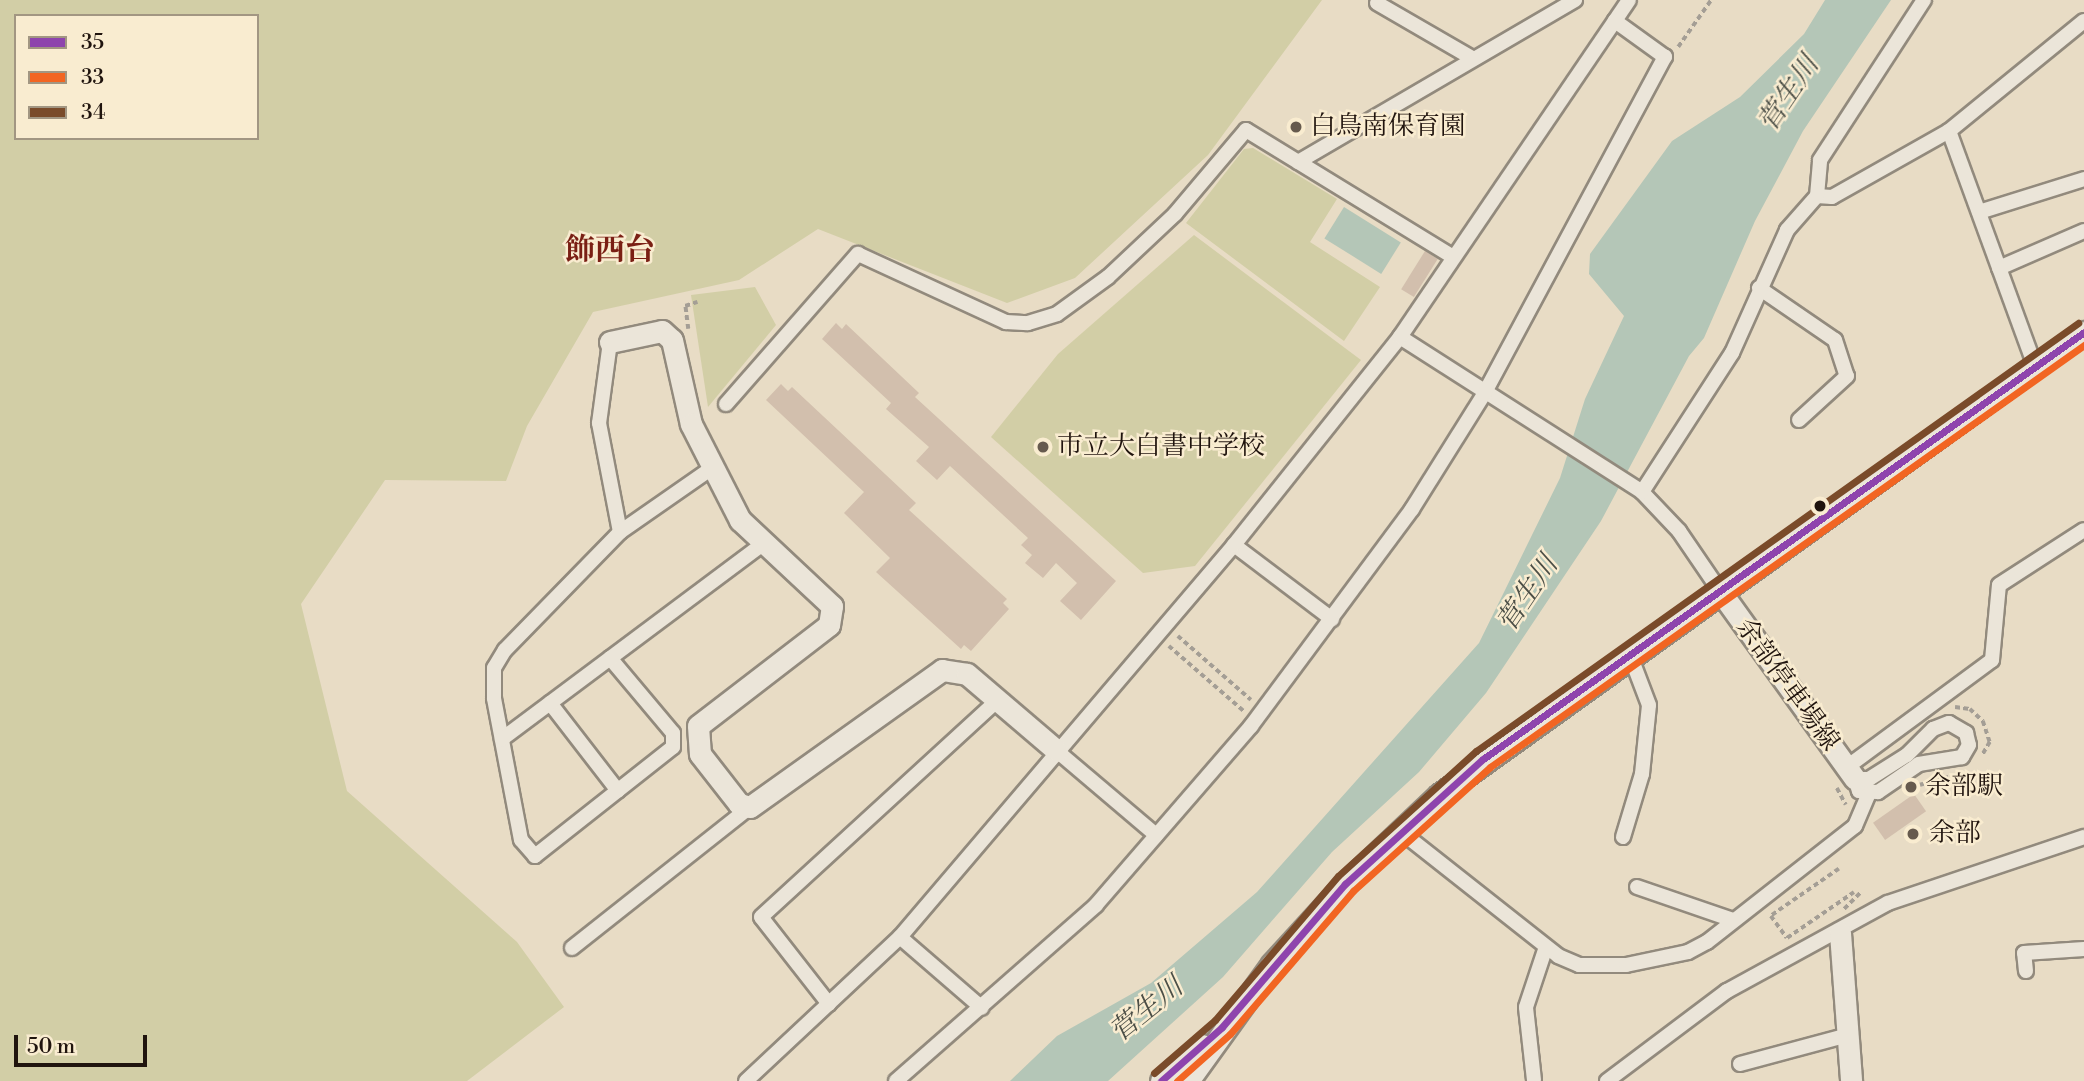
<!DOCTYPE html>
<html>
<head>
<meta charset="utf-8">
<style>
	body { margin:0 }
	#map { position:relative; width:2084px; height:1081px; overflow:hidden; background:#e8dcc5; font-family:"Libre Bodoni","Noto Serif JP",serif }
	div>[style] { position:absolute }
	.green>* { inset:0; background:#d2cea6 }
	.water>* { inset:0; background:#b4c6b7; transform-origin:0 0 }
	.building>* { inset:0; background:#d2bfad; transform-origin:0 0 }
	.path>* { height:3.5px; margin-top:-1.75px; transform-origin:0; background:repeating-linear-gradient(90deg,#a49e95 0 5px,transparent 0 8.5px) }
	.roads { filter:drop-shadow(2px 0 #928a7d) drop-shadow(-2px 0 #928a7d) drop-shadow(0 2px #928a7d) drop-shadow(0 -2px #928a7d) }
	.street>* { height:14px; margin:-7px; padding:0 7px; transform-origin:7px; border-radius:7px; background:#ebe5d9 }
	.secondary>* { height:21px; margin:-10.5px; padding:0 10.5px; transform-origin:10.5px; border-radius:10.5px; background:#ebe5d9 }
	.bus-1>* { height:7px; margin:-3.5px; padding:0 3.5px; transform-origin:3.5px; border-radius:3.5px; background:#8e44ad }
	.bus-2>* { height:7px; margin:-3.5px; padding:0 3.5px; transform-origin:3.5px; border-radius:3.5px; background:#f26522 }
	.bus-3>* { height:7px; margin:-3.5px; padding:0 3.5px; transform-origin:3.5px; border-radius:3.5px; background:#7a4b2a }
	.dots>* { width:19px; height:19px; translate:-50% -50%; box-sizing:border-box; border:4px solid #f9ecd0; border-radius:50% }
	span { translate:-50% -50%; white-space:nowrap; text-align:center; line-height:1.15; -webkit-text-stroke:5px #f9ecd0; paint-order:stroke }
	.poi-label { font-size:26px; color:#20140e }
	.left { translate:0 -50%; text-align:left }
	.street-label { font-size:26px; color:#20140e }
	.water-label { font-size:28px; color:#4c4f47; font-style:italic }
	.quarter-label { font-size:30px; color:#7a1f14; font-weight:700 }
	.legend { position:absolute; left:14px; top:14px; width:245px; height:126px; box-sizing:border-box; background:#f9ecd0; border:2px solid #a29682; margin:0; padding:9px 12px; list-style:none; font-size:21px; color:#20140e }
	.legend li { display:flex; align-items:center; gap:14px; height:35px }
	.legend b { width:35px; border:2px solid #a29682 }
	.scale { position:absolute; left:14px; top:1035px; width:133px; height:32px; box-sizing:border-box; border:4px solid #20140e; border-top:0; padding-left:9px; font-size:21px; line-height:24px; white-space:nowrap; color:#20140e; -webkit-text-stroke:5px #f9ecd0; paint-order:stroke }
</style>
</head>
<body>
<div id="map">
	<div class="green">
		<i style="clip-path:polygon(evenodd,0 0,1322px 0,1208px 155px,1075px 278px,1007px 303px,818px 229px,739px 280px,593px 312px,527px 426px,506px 481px,385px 480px,301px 604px,347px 791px,517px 942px,564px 1007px,467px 1081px,0 1081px,0 0,16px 16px,257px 16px,257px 138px,16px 138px,16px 16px)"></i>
		<i style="clip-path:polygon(1253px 148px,1337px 199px,1310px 242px,1380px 287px,1344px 341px,1186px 223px,1244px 149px)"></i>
		<i style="clip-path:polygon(1194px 235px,1361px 360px,1195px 566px,1143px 573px,991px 437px,1058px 354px)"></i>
		<i style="clip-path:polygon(755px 287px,776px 325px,708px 407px,691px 295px)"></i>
	</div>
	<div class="water">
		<i style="clip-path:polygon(1825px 0,1891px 0,1803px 131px,1755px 221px,1704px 338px,1689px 356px,1601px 521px,1486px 693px,1419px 772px,1332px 852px,1223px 977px,1108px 1081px,1010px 1081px,1057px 1036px,1151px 983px,1257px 892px,1479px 643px,1560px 478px,1585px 399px,1624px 316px,1589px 274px,1590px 254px,1672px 141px,1740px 97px,1804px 34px)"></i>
		<i style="left:1344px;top:207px;width:67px;height:37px;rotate:32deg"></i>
	</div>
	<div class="building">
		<i style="left:1425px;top:251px;width:15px;height:45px;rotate:32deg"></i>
		<i style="clip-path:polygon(836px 323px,842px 329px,846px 324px,919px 393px,915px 397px,1116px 581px,1081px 620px,1060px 601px,1077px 583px,1056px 563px,1043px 578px,1025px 563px,1032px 555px,1021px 545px,1028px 538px,950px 466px,937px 480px,916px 461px,929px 447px,886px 409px,891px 403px,822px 339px)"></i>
		<i style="clip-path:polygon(781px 384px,788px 391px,792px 387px,916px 503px,909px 510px,1007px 599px,1003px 603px,1009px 609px,971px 651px,964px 645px,961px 649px,876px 572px,890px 558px,844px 513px,864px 492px,766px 400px)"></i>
		<i style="left:1914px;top:794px;width:21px;height:50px;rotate:55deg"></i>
	</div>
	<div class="path">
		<i style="left:1678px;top:47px;width:57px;rotate:-54.9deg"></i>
		<i style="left:688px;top:329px;width:23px;rotate:-97deg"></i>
		<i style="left:685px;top:306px;width:13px;rotate:-18deg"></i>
		<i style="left:1178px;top:636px;width:97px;rotate:41.2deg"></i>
		<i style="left:1169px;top:646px;width:101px;rotate:41deg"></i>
		<i style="left:1955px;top:707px;width:15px;rotate:8deg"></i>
		<i style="left:1970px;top:709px;width:18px;rotate:43deg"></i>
		<i style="left:1983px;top:721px;width:22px;rotate:72deg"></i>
		<i style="left:1990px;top:742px;width:16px;rotate:120deg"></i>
		<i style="left:1919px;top:785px;width:31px;rotate:-15deg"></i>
		<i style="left:1837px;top:788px;width:19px;rotate:62deg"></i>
		<i style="left:1839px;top:869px;width:83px;rotate:145.3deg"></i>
		<i style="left:1771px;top:916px;width:27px;rotate:54deg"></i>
		<i style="left:1787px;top:938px;width:81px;rotate:-34.5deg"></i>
		<i style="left:1844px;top:909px;width:23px;rotate:-45deg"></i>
	</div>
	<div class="roads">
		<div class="street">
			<i style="left:1377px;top:3px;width:108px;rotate:30.1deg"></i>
			<i style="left:1949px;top:131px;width:250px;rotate:69.9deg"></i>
			<i style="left:1298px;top:162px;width:321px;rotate:-30.3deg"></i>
			<i style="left:1817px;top:196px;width:15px;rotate:4deg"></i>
			<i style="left:1832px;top:197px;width:134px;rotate:-29.4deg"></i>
			<i style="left:1949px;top:131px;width:174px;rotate:-39.2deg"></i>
			<i style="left:1979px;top:212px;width:110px;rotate:-17.4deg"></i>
			<i style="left:1999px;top:268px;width:93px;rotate:-23.5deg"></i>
			<i style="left:1759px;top:288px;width:92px;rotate:34.4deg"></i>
			<i style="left:1835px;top:340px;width:38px;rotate:72deg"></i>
			<i style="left:1847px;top:376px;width:65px;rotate:137.5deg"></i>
			<i style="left:1400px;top:337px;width:287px;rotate:32.6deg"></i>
			<i style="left:1642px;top:492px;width:54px;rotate:46.5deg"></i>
			<i style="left:1679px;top:531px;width:73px;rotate:55.7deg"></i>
			<i style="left:610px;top:342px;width:82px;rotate:97.7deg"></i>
			<i style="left:599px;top:423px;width:111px;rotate:79.1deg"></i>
			<i style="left:726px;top:404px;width:200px;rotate:-48.7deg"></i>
			<i style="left:858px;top:254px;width:163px;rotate:24.7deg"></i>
			<i style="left:1006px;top:322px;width:22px;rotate:3deg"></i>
			<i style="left:1028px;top:323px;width:30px;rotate:-17deg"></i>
			<i style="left:1057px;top:314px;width:63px;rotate:-36deg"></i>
			<i style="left:1108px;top:277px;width:92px;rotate:-43.2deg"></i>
			<i style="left:1175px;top:214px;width:110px;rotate:-49.8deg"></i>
			<i style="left:1246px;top:130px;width:243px;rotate:31.5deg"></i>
			<i style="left:1642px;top:492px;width:166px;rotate:-57.1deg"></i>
			<i style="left:1732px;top:353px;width:135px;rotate:-65.9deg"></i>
			<i style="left:1787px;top:230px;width:45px;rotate:-48.6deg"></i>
			<i style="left:1817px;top:196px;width:36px;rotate:-85deg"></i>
			<i style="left:1820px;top:160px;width:191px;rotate:-57deg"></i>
			<i style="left:1234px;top:545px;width:123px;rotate:37.1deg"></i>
			<i style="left:610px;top:658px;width:98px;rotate:50deg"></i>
			<i style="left:673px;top:733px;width:14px;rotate:90deg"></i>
			<i style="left:673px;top:747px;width:176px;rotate:141.7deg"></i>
			<i style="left:535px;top:856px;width:21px;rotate:-131deg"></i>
			<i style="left:521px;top:840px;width:145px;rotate:-100.8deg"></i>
			<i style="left:494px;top:698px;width:30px;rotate:-90deg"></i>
			<i style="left:494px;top:668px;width:21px;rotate:-59deg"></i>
			<i style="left:505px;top:650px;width:165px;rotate:-45.7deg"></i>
			<i style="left:620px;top:532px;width:112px;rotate:-34.8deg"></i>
			<i style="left:550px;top:703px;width:111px;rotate:52.3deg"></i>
			<i style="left:1949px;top:723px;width:20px;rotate:30deg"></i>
			<i style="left:1966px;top:733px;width:12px;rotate:76deg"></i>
			<i style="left:1969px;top:745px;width:14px;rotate:120deg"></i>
			<i style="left:1962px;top:757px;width:44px;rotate:170.8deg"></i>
			<i style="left:1919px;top:764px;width:50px;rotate:145.7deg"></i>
			<i style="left:1878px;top:792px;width:19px;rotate:-177deg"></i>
			<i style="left:1859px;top:791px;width:13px;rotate:-108deg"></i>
			<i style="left:1855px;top:779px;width:14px"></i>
			<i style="left:1869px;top:779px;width:45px;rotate:-32.3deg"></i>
			<i style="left:1907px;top:755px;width:37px;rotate:-45deg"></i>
			<i style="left:1933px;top:729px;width:17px;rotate:-21deg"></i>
			<i style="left:502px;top:739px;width:326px;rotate:-36.8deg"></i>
			<i style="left:1057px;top:751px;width:130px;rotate:40.3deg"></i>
			<i style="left:1847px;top:767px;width:180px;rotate:-36.4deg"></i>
			<i style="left:1992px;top:660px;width:75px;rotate:-84.7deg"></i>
			<i style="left:1999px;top:585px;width:101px;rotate:-32.9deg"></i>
			<i style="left:1400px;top:831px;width:201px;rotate:38.3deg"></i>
			<i style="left:1558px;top:956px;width:23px;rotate:23deg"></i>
			<i style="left:1579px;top:965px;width:47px"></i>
			<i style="left:1626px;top:965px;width:63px;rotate:-11.8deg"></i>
			<i style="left:1688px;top:952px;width:21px;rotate:-28deg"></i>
			<i style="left:1707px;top:942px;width:188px;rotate:-38.1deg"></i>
			<i style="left:1855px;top:826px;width:34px;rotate:-67deg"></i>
			<i style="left:1623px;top:837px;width:66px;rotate:-73.2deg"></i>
			<i style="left:1642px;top:774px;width:69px;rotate:-84.2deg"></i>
			<i style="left:1649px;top:705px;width:53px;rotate:-110.8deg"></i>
			<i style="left:1637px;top:887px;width:102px;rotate:19deg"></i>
			<i style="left:900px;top:937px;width:108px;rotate:40.9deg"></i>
			<i style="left:572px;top:948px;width:227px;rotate:-38.4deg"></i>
			<i style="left:2026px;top:971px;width:18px;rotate:-96deg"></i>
			<i style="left:2024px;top:953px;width:60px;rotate:-3.8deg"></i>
			<i style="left:829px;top:1004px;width:110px;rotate:-128deg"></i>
			<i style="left:761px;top:917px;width:321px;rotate:-42.5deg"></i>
			<i style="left:1740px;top:1064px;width:112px;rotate:-15deg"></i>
			<i style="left:1534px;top:1080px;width:73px;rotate:-96.3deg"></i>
			<i style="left:1526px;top:1007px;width:63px;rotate:-71.6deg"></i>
			<i style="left:746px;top:1081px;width:211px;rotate:-43.1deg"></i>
			<i style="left:900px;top:937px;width:515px;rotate:-49.57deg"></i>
			<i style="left:1234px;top:545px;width:266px;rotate:-51.4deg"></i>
			<i style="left:1400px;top:337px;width:407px;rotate:-55.8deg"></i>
			<i style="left:896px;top:1081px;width:266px;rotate:-41.3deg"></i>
			<i style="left:1096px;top:905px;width:237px;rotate:-49.1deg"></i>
			<i style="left:1251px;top:726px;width:270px;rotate:-53.4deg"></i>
			<i style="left:1412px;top:509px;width:136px;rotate:-57.9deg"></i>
			<i style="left:1484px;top:394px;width:383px;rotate:-61.8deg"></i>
			<i style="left:1665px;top:57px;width:62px;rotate:-144.2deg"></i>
			<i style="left:1607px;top:1081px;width:150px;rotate:-36.9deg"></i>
			<i style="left:1727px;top:991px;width:183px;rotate:-28.7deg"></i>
			<i style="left:1888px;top:903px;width:207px;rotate:-18.6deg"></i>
		</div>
		<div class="secondary">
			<i style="left:610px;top:342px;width:53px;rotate:-11.9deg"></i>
			<i style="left:662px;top:331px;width:13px;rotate:42deg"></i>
			<i style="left:672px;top:340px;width:86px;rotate:77.3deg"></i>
			<i style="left:691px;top:424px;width:108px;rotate:63deg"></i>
			<i style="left:740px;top:520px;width:126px;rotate:43.1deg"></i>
			<i style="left:832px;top:606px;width:19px;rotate:99deg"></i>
			<i style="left:829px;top:625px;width:165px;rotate:142.4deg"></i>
			<i style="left:698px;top:726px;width:28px;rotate:86deg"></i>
			<i style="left:700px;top:754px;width:63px;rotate:52deg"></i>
			<i style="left:739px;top:804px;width:11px;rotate:15deg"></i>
			<i style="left:750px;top:807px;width:236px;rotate:-35.5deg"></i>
			<i style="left:942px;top:670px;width:25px;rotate:9deg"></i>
			<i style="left:967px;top:674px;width:118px;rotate:40.5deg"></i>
			<i style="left:1720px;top:591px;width:231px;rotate:54.3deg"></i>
			<i style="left:1840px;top:933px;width:148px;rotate:85.7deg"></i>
			<i style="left:1161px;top:1081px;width:55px;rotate:-40.6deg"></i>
			<i style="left:1188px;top:1081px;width:144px;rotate:-54.3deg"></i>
			<i style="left:1272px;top:964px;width:108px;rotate:-47.6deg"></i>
			<i style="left:1345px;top:884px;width:129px;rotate:-43.4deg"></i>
			<i style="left:1439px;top:795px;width:794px;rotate:-35.67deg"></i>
		</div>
	</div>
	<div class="bus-1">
		<i style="left:1161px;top:1081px;width:81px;rotate:-41.5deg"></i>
		<i style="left:1222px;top:1027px;width:189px;rotate:-49.3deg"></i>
		<i style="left:1345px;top:884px;width:186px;rotate:-42.2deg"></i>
		<i style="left:1483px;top:759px;width:737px;rotate:-35.39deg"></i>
	</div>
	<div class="bus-2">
		<i style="left:1177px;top:1081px;width:71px;rotate:-41.6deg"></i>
		<i style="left:1230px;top:1034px;width:189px;rotate:-49.3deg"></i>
		<i style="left:1353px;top:891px;width:185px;rotate:-42.1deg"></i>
		<i style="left:1490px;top:767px;width:729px;rotate:-35.39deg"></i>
	</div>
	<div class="bus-3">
		<i style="left:1154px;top:1073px;width:81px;rotate:-41deg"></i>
		<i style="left:1215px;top:1020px;width:189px;rotate:-49.5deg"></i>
		<i style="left:1338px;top:876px;width:186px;rotate:-42.2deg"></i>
		<i style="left:1476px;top:751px;width:739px;rotate:-35.41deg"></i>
	</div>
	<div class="dots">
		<i style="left:1296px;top:127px;background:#665a4e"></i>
		<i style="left:1043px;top:447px;background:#665a4e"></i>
		<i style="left:1820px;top:506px;background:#20140e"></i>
		<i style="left:1911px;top:787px;background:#665a4e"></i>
		<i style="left:1913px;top:834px;background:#665a4e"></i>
	</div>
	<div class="poi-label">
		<span class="left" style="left:1310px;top:127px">白鳥南保育園</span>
		<span class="left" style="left:1057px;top:447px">市立大白書中学校</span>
		<span class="left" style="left:1925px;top:787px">余部駅</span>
		<span class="left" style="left:1929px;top:834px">余部</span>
	</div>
	<div class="street-label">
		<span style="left:1787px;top:685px;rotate:54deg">余部停車場線</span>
	</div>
	<div class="water-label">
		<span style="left:1789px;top:94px;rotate:-56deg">菅生川</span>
		<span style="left:1528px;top:594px;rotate:-56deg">菅生川</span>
		<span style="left:1147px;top:1010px;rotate:-39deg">菅生川</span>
	</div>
	<div class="quarter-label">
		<span style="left:610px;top:250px">飾西台</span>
	</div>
	<ul class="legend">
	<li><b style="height:9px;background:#8e44ad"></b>35</li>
	<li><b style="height:9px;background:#f26522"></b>33</li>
	<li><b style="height:9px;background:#7a4b2a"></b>34</li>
	</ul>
	<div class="scale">50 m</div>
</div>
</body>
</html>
